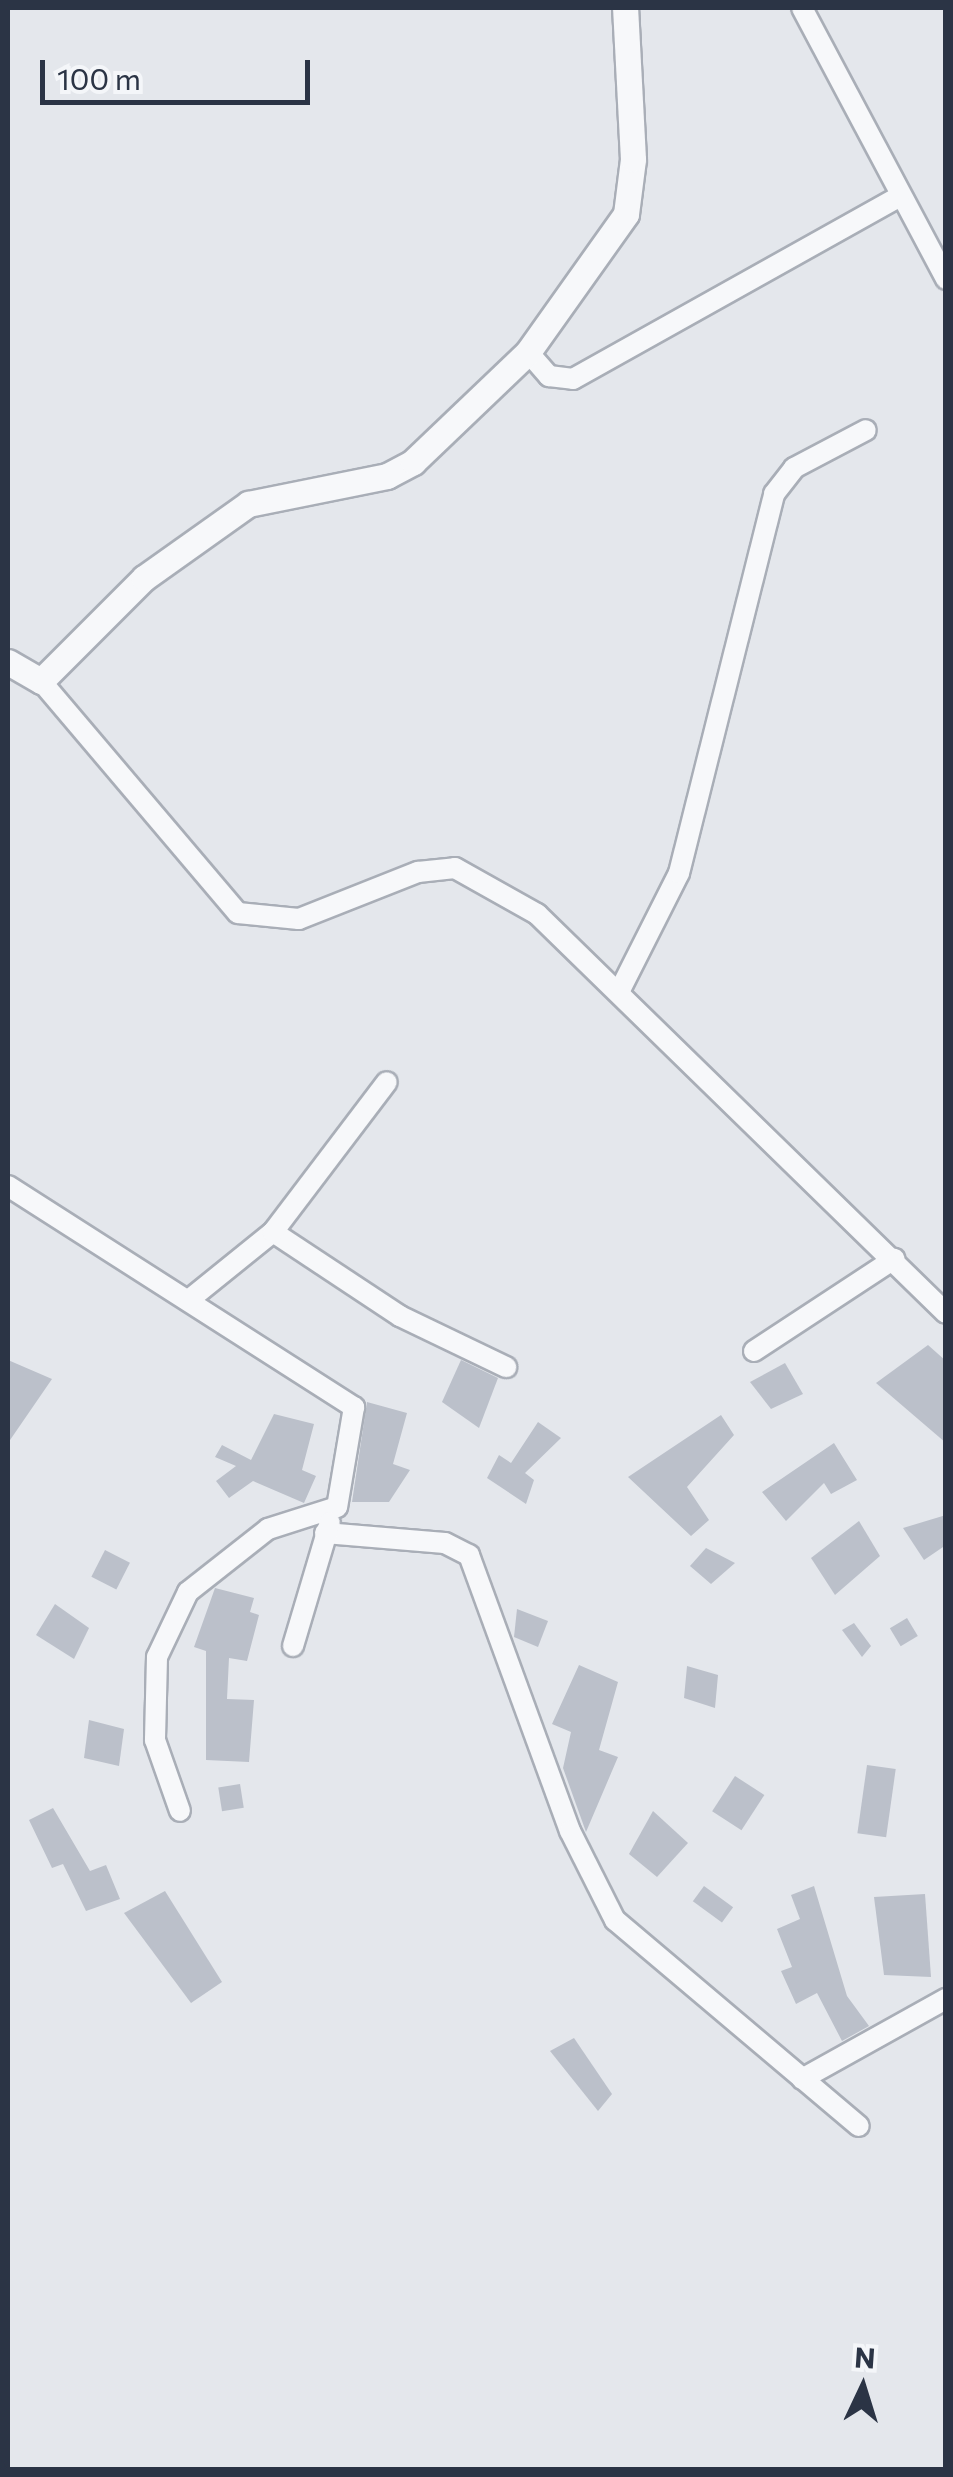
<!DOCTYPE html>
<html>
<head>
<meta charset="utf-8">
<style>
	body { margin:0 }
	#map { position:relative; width:953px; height:2477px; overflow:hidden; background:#e4e7ec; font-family:Commissioner,sans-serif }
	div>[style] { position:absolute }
	.building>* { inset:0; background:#bbc0ca; transform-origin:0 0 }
	.roads { filter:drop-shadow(2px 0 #a9aeb7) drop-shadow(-2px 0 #a9aeb7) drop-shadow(0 2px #a9aeb7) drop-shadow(0 -2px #a9aeb7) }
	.minor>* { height:20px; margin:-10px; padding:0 10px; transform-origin:10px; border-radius:10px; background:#f7f8fa }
	.tertiary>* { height:25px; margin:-12.5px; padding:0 12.5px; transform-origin:12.5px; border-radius:12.5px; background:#f7f8fa }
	span { translate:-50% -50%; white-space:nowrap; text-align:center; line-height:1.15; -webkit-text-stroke:10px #f4f6f9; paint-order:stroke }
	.frame { position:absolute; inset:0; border:10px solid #2b3445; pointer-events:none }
	.north { position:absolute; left:813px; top:2337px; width:100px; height:100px; -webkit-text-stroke:8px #f4f6f9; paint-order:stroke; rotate:4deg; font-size:28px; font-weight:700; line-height:40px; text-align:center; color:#2b3445 }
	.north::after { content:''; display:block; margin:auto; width:35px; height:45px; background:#2b3445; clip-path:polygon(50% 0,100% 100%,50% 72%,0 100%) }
	.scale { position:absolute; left:40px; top:60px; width:270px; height:45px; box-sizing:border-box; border:5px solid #2b3445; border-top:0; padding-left:12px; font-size:30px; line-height:35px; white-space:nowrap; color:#2b3445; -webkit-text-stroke:8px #f4f6f9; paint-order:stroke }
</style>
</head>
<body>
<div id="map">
	<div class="building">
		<i style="clip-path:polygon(928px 1345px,946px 1361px,946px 1443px,876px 1383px)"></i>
		<i style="clip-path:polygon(8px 1360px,52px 1379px,8px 1443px)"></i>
		<i style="clip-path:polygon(461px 1360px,498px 1378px,479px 1428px,442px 1402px)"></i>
		<i style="clip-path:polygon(785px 1363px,803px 1394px,771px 1409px,750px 1382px)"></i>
		<i style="clip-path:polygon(367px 1402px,407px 1413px,393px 1464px,410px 1470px,389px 1502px,352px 1502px)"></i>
		<i style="clip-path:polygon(274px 1414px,314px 1424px,302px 1470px,316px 1476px,304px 1503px,253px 1481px,229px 1498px,216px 1481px,236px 1466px,215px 1457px,222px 1445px,251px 1460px)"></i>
		<i style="clip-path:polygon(721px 1415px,734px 1435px,687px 1487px,709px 1520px,691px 1536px,628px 1477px)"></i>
		<i style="clip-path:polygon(538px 1422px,561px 1438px,525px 1473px,534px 1480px,526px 1504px,487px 1478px,499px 1455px,511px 1463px)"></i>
		<i style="clip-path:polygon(834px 1443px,857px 1480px,831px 1494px,824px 1483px,786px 1521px,762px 1492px)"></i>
		<i style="clip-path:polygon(946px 1515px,946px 1545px,924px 1560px,903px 1528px)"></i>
		<i style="clip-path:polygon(859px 1521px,880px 1556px,835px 1595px,811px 1558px)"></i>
		<i style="clip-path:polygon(706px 1548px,735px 1563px,711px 1584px,690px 1566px)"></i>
		<i style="left:105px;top:1550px;width:28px;height:30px;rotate:27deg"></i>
		<i style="clip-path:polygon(215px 1588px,254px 1598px,250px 1612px,259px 1615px,247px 1661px,229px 1658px,227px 1699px,254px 1700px,249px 1762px,206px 1760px,206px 1651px,194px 1647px)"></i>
		<i style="clip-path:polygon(55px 1604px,89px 1628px,74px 1659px,36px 1635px)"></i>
		<i style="clip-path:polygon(517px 1609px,548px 1621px,538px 1647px,514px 1637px)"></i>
		<i style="left:907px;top:1618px;width:21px;height:20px;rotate:59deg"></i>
		<i style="clip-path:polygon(854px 1623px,871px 1646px,862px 1657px,842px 1630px)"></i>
		<i style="clip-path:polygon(579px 1665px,618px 1682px,599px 1750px,618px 1757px,586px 1832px,563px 1768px,571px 1732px,552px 1724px)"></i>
		<i style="clip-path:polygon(687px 1666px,718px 1675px,715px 1708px,684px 1698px)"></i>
		<i style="clip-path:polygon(89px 1720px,124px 1729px,119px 1766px,84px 1758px)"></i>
		<i style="left:867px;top:1765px;width:29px;height:69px;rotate:8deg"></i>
		<i style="left:735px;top:1776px;width:35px;height:42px;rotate:33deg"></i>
		<i style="left:240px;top:1784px;width:24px;height:22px;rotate:81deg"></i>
		<i style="clip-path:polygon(53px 1808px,90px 1871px,106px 1865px,120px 1899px,86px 1911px,63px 1864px,52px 1868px,29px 1820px)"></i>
		<i style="clip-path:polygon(653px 1811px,688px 1843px,657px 1877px,629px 1854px)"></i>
		<i style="left:704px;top:1886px;width:36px;height:19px;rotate:36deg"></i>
		<i style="clip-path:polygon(814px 1886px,847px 1996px,869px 2026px,842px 2041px,817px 1993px,796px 2004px,781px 1971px,792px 1967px,777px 1929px,800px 1919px,791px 1895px)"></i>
		<i style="clip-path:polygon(165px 1891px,222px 1982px,191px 2003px,124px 1913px)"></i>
		<i style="clip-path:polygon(925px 1894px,931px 1977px,884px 1975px,874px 1897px)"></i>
		<i style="clip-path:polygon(574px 2038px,612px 2094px,598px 2111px,550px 2051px)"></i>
	</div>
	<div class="roads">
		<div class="minor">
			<i style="left:802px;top:8px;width:307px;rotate:62deg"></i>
			<i style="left:528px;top:352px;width:32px;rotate:49deg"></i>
			<i style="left:549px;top:376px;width:24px;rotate:7deg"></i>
			<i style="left:573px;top:379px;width:373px;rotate:-29.2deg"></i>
			<i style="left:41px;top:681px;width:304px;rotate:49.7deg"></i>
			<i style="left:238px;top:913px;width:61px;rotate:5.6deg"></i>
			<i style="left:299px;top:919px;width:128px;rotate:-21.6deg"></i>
			<i style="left:418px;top:872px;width:37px;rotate:-6deg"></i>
			<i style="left:455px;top:868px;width:94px;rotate:29.3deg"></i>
			<i style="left:537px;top:914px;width:571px;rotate:44.29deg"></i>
			<i style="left:620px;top:990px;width:131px;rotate:-63.2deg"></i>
			<i style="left:679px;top:873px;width:391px;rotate:-75.9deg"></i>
			<i style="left:774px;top:494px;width:33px;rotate:-52deg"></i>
			<i style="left:794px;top:468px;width:81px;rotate:-27.8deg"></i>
			<i style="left:8px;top:1186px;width:411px;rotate:32.6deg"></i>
			<i style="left:354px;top:1407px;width:101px;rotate:99.6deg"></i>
			<i style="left:337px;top:1507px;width:72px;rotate:162.3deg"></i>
			<i style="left:268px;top:1529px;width:102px;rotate:141.8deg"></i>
			<i style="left:188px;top:1592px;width:72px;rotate:115.5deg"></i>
			<i style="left:157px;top:1657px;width:83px;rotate:91.4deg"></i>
			<i style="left:155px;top:1740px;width:75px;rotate:70.6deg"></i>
			<i style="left:273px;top:1232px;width:152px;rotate:33.5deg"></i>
			<i style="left:400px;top:1316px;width:118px;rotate:25.7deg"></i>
			<i style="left:190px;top:1299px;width:107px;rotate:-38.9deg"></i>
			<i style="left:273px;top:1232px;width:188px;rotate:-52.8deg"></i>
			<i style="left:754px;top:1351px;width:168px;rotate:-33.3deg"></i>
			<i style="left:325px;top:1533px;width:120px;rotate:4.8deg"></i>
			<i style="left:445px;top:1543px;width:27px;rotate:27deg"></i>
			<i style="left:469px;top:1555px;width:294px;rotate:69.9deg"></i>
			<i style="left:570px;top:1831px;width:100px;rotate:63.2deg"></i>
			<i style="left:615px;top:1920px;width:319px;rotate:40.2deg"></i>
			<i style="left:293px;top:1646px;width:129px;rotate:-73.4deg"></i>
			<i style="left:802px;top:2079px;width:165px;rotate:-29.1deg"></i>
		</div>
		<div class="tertiary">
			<i style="left:8px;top:662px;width:38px;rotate:30deg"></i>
			<i style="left:41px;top:681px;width:146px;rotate:-45deg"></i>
			<i style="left:144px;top:578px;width:128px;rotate:-35.4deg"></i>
			<i style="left:248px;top:504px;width:142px;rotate:-11.4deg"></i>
			<i style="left:387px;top:476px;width:30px;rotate:-28deg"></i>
			<i style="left:413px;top:462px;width:159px;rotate:-43.7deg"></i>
			<i style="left:528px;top:352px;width:169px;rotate:-54.6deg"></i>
			<i style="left:626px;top:214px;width:55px;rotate:-82.7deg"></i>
			<i style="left:633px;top:159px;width:151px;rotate:-93deg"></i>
		</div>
	</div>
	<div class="frame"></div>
	<div class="north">N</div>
	<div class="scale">100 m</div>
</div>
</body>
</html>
